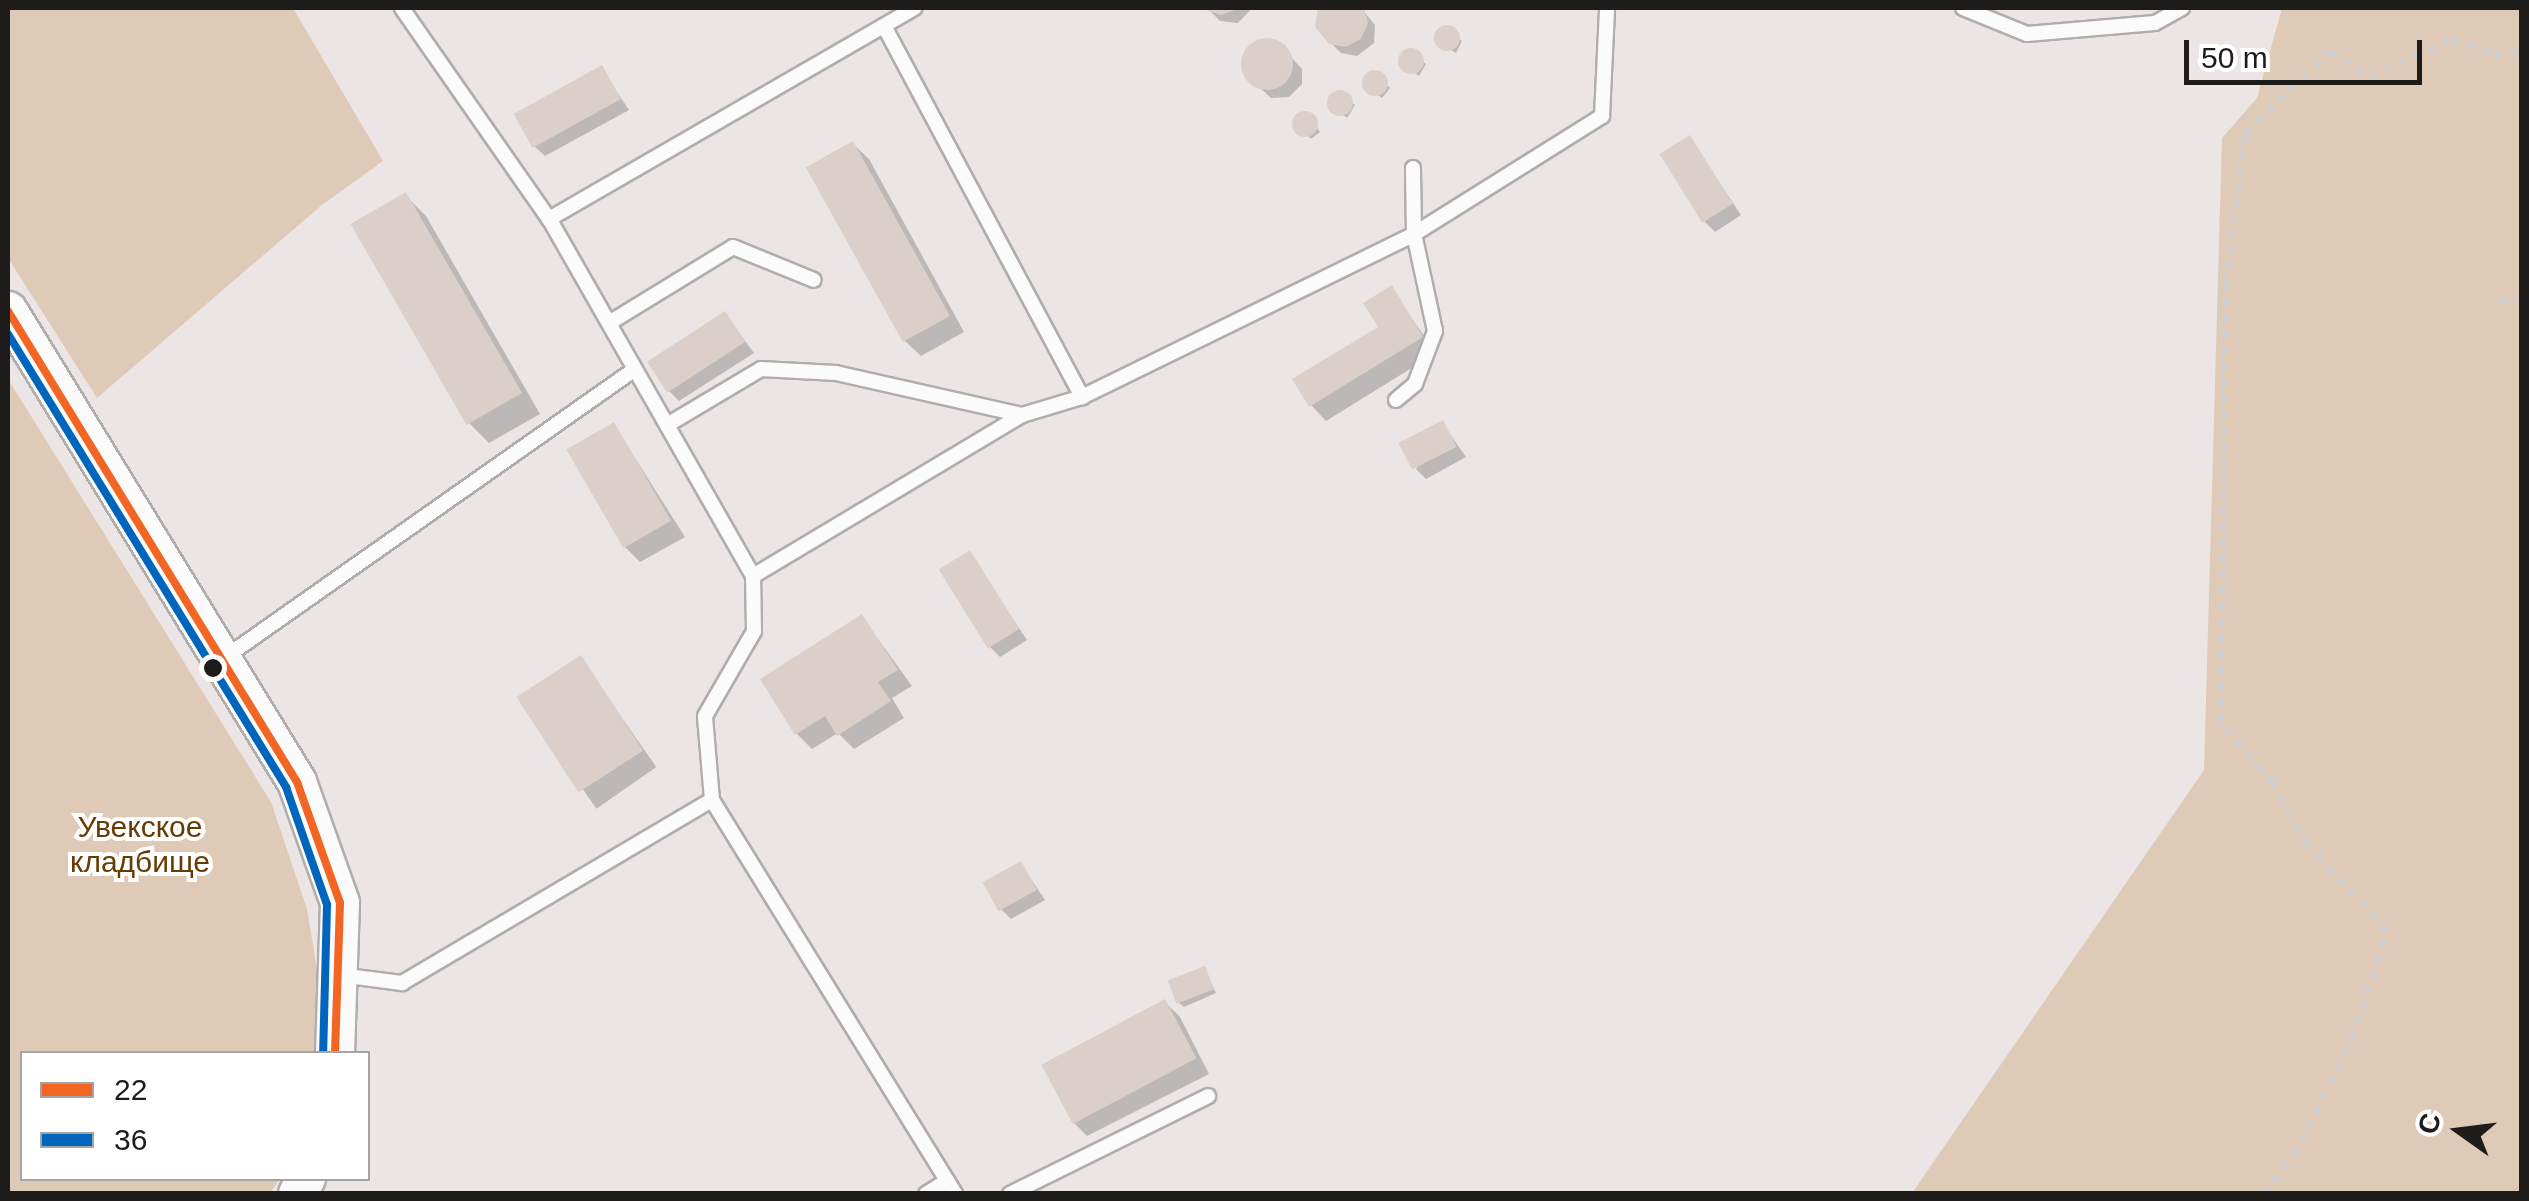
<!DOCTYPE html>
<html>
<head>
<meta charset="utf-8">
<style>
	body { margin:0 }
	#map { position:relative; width:2529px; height:1201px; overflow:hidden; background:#ebe6e5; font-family:Helvetica,sans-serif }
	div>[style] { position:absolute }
	.green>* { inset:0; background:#dfcab7 }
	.shadow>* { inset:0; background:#0003; transform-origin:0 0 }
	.building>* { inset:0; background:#dccec9; transform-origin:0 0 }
	.round { border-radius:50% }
	.path>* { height:6px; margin-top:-3px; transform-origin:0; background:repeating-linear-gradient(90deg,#d0cece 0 8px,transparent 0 16px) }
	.roads { filter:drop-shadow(2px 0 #b1adac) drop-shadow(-2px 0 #b1adac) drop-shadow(0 2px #b1adac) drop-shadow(0 -2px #b1adac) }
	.lane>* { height:14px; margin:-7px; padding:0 7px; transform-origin:7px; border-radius:7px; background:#fcfbfb }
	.secondary>* { height:38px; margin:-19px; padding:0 19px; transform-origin:19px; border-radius:19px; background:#fcfbfb }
	.bus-1>* { height:8px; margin:-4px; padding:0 4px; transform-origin:4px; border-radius:4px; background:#f26522 }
	.bus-2>* { height:8px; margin:-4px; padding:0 4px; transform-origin:4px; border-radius:4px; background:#0065bd }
	.dots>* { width:28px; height:28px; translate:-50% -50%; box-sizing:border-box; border:5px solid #fff; border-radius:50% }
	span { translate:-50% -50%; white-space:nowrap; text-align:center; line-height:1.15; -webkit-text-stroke:8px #fff; paint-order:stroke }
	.park-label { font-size:30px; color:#653b06 }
	.frame { position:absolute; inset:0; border:10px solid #1e1b1b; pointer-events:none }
	.legend { position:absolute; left:20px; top:1051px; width:350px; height:130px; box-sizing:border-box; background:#fff; border:2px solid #a5a4a4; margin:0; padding:12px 18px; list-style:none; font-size:30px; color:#1e1b1b }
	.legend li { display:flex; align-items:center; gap:20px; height:50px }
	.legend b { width:50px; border:2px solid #a5a4a4 }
	.north { position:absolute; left:2409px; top:1081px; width:100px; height:100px; -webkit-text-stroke:8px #fff; paint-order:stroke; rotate:284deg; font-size:28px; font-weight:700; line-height:40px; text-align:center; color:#1e1b1b }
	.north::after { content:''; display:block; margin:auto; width:35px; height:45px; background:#1e1b1b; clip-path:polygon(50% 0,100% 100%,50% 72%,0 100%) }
	.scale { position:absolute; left:2184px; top:40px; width:238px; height:45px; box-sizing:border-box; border:5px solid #1e1b1b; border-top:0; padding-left:12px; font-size:30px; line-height:35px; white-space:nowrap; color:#1e1b1b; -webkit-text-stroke:8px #fff; paint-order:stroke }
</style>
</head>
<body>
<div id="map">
	<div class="green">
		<i style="clip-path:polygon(8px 8px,293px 8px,383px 161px,322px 205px,97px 398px,8px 258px)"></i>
		<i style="clip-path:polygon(2282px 8px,2521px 8px,2521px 1193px,1912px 1193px,2204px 770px,2222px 138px,2257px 98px)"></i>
		<i style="clip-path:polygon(8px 379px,271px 802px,307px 909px,323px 1006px,319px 1053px,22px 1054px,22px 1178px,280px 1179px,270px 1193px,8px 1193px)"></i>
	</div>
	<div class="shadow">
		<i style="clip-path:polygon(1207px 8px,1252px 8px,1238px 23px,1220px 21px)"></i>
		<i style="clip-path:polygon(1361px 8px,1375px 25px,1374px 43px,1357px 56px,1341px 53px,1330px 42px,1320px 9px)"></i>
		<i style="clip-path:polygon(1445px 29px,1462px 41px,1456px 53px,1438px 42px)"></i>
		<i style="clip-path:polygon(1260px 42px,1277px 42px,1302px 69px,1302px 84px,1289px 97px,1271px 98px,1246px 75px,1246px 55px)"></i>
		<i style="clip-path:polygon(1409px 52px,1426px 64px,1419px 76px,1401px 62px)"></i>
		<i style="clip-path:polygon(601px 68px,629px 110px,545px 156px,534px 146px)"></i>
		<i style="clip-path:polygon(1374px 73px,1390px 88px,1382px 98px,1366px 86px)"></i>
		<i style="left:1337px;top:94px;width:21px;height:15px;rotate:31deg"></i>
		<i style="clip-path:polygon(1307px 114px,1320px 132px,1311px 139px,1296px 122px)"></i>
		<i style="clip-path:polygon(1690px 138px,1741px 215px,1715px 232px,1705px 222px)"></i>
		<i style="clip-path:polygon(853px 144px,869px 159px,964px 332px,921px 356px,905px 341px)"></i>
		<i style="clip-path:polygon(405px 195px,426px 216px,540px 414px,489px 443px,468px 422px)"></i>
		<i style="clip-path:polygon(1391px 289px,1436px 353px,1326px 421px,1311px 405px,1382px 328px)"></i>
		<i style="clip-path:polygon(725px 314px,754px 353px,679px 401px,669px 391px)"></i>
		<i style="clip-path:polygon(1443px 424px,1466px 457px,1426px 479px,1416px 469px)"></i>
		<i style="clip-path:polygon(614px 425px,685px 537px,640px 562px,625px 547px)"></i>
		<i style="clip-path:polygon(969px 553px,1027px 640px,1000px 657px,990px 647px)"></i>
		<i style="clip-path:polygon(862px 617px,912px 686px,892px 698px,904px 718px,854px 749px,838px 733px,812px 749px,797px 734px)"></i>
		<i style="left:580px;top:658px;width:133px;height:73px;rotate:55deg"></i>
		<i style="clip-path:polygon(1021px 864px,1045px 900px,1011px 919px,1001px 909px)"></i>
		<i style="clip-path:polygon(1204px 969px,1216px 993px,1184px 1007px,1179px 1003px)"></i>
		<i style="clip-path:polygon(1165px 1002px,1180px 1017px,1209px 1074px,1087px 1136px,1072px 1121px)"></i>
	</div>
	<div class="building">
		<i style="clip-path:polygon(1200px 8px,1240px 8px,1221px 15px)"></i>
		<i style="clip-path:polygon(1318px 8px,1364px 8px,1368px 23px,1361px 39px,1346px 47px,1329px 44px,1315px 27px)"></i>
		<i class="round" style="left:1434px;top:25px;width:26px;height:26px"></i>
		<i class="round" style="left:1241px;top:38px;width:52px;height:52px"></i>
		<i class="round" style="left:1398px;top:48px;width:26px;height:26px"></i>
		<i style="left:602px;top:65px;width:39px;height:101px;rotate:61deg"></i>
		<i class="round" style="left:1362px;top:70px;width:26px;height:26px"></i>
		<i class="round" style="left:1327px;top:90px;width:26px;height:26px"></i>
		<i class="round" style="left:1292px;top:111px;width:26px;height:26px"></i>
		<i style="left:1690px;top:135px;width:81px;height:36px;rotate:58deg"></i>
		<i style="left:853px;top:141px;width:200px;height:54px;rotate:61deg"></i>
		<i style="left:406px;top:192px;width:232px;height:64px;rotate:60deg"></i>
		<i style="clip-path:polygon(1392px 285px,1423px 337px,1309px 407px,1292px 379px,1378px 327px,1363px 303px)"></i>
		<i style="left:725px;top:311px;width:37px;height:93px;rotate:57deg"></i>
		<i style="left:1443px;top:420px;width:30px;height:50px;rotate:63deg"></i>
		<i style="left:614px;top:422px;width:114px;height:55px;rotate:60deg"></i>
		<i style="left:970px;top:550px;width:93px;height:37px;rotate:58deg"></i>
		<i style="clip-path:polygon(862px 614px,898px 670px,878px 682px,891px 701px,837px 736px,825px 716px,795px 735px,760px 679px)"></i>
		<i style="left:581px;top:655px;width:114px;height:77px;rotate:57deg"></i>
		<i style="left:1021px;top:861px;width:33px;height:44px;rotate:61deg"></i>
		<i style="left:1205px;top:966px;width:25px;height:40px;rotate:69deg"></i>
		<i style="left:1165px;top:999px;width:67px;height:140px;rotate:62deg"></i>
	</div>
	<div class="path">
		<i style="left:2499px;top:300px;width:23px;rotate:5deg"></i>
		<i style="left:2263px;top:1194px;width:49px;rotate:-50.8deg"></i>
		<i style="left:2294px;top:1156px;width:131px;rotate:-63.6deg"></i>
		<i style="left:2352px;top:1039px;width:114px;rotate:-72deg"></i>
		<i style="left:2387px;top:931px;width:118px;rotate:-132.6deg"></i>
		<i style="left:2307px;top:844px;width:70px;rotate:-119.1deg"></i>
		<i style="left:2273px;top:783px;width:81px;rotate:-131deg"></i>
		<i style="left:2220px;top:722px;width:436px;rotate:-89.2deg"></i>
		<i style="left:2226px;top:286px;width:153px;rotate:-82.9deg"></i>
		<i style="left:2245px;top:134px;width:119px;rotate:-44.3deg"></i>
		<i style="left:2330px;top:51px;width:48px;rotate:33deg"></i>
		<i style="left:2370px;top:77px;width:90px;rotate:-24.9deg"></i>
		<i style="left:2452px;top:39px;width:45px;rotate:19.7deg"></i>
		<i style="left:2494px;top:54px;width:28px;rotate:-4deg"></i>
	</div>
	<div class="roads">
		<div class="lane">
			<i style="left:1963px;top:8px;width:69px;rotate:22.1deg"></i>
			<i style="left:2027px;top:34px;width:128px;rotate:-4.9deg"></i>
			<i style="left:2155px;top:23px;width:31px;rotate:-29deg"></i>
			<i style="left:884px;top:26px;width:421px;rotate:61.9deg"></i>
			<i style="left:549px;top:219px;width:422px;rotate:-30deg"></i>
			<i style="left:609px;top:323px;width:145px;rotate:-31.5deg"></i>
			<i style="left:733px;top:247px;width:87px;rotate:22.2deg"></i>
			<i style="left:1396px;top:400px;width:25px;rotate:-40deg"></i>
			<i style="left:1415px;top:384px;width:57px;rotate:-69.3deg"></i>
			<i style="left:1435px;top:331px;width:99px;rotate:-102.2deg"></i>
			<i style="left:1414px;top:234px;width:66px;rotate:-90.9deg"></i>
			<i style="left:667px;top:425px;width:109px;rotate:-30.8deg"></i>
			<i style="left:761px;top:369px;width:75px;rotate:3.1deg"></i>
			<i style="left:836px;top:373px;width:191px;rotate:12.7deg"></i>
			<i style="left:753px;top:576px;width:313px;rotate:-30.9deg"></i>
			<i style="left:1022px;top:415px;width:63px;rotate:-16.7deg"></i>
			<i style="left:1082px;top:397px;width:370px;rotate:-26.1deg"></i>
			<i style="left:1414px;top:234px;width:222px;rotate:-32.1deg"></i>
			<i style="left:1602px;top:116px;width:108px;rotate:-87.3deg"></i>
			<i style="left:224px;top:658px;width:502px;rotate:-35.11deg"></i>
			<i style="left:712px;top:800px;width:463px;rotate:58.3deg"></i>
			<i style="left:340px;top:975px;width:63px;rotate:7.4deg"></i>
			<i style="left:402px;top:983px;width:360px;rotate:-30.6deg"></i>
			<i style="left:712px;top:800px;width:84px;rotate:-94.8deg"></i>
			<i style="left:705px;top:716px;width:98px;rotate:-60deg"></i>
			<i style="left:754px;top:631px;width:55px;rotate:-91deg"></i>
			<i style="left:753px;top:576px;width:411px;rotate:-119.7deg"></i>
			<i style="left:549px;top:219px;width:257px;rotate:-124.9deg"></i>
			<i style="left:926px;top:1194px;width:25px;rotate:-32deg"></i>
			<i style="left:1010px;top:1194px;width:221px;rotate:-26.3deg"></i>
		</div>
		<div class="secondary">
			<i style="left:8px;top:311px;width:553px;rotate:58.47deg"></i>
			<i style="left:297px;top:782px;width:128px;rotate:70.4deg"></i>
			<i style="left:340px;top:903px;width:151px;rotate:91.9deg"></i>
			<i style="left:298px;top:1194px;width:18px;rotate:-63deg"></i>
		</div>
	</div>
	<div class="bus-1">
		<i style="left:8px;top:311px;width:553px;rotate:58.47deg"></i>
		<i style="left:297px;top:782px;width:128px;rotate:70.4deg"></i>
		<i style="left:340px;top:903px;width:151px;rotate:91.9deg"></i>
	</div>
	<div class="bus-2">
		<i style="left:8px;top:334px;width:532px;rotate:58.46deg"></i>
		<i style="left:286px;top:787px;width:125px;rotate:70.8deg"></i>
		<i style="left:327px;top:905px;width:149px;rotate:91.5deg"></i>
	</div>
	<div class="dots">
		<i style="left:213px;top:668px;background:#1e1b1b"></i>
	</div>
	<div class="park-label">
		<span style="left:140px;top:844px">Увекское<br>кладбище</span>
	</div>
	<div class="frame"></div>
	<ul class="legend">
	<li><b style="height:12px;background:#f26522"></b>22</li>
	<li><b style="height:12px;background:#0065bd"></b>36</li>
	</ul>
	<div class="north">С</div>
	<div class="scale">50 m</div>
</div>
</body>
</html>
